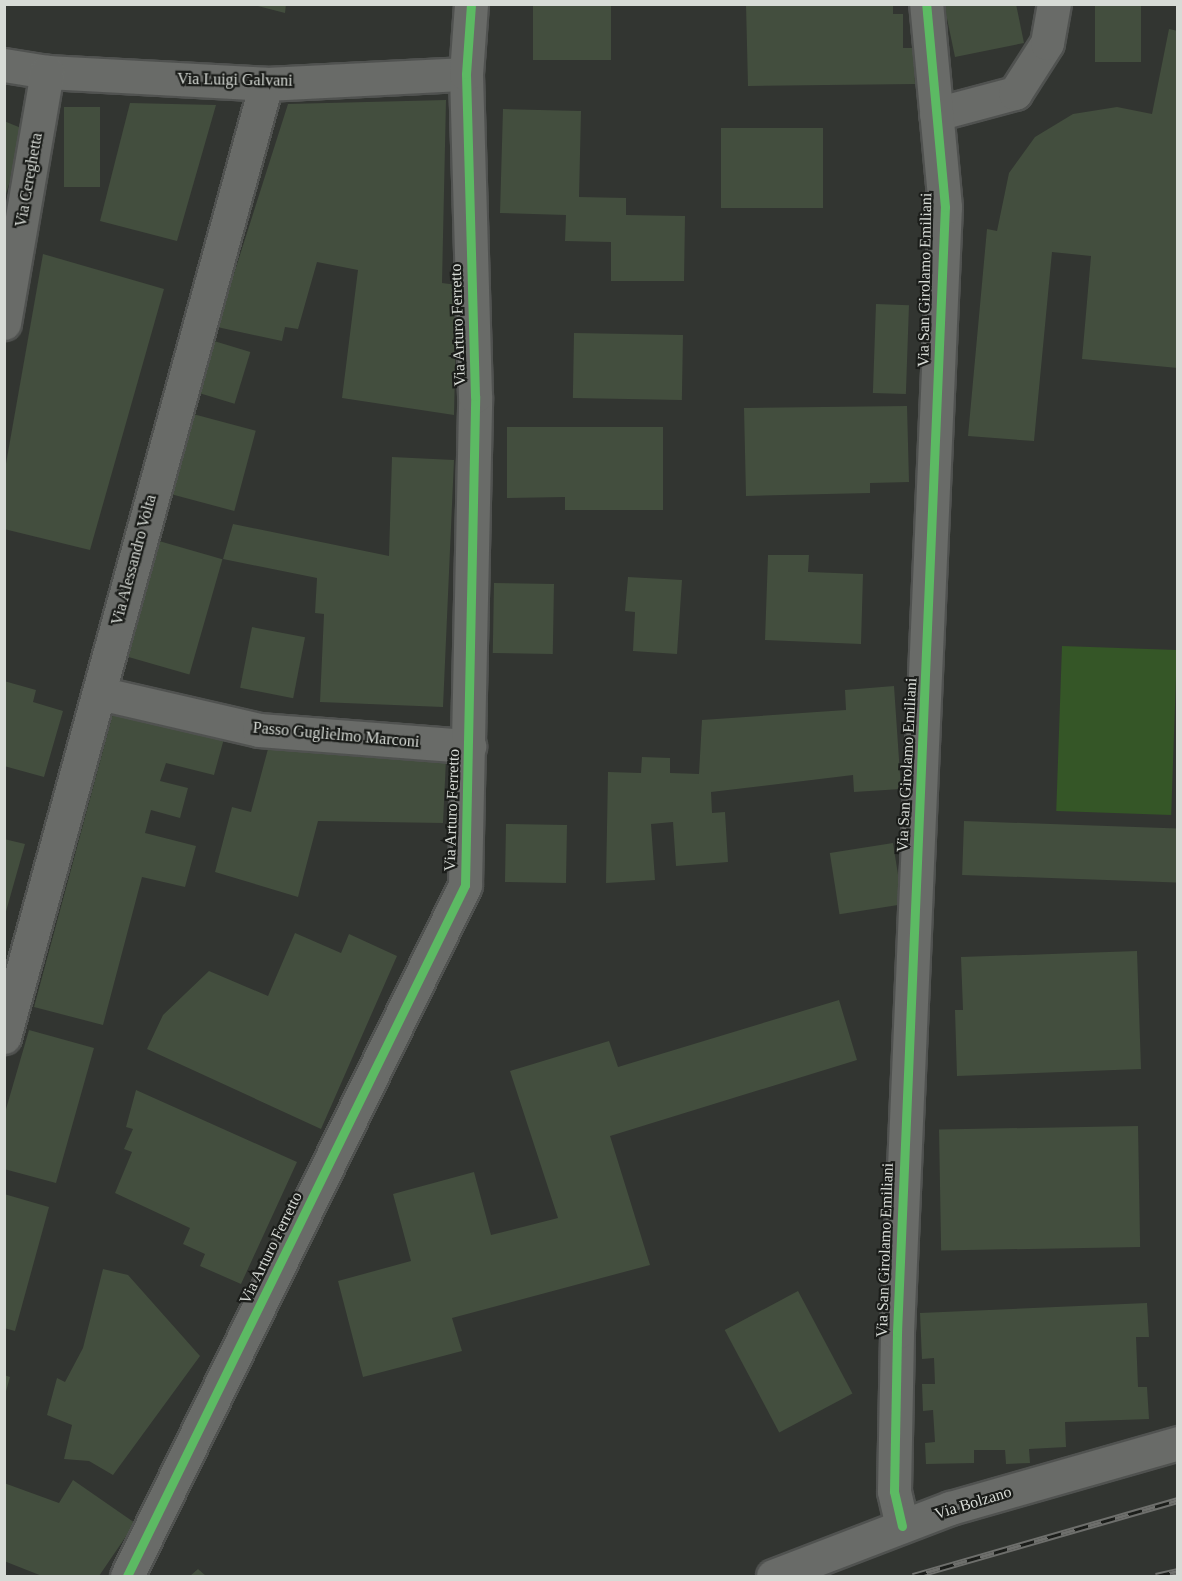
<!DOCTYPE html>
<html>
<head>
<meta charset="utf-8">
<style>
	body { margin:0 }
	#map { position:relative; width:1182px; height:1581px; overflow:hidden; background:#323531; font-family:Georgia,serif }
	div>[style] { position:absolute }
	.green>* { inset:0; background:#355627; transform-origin:0 0 }
	.building>* { inset:0; background:#434e3e; transform-origin:0 0 }
	.roads { filter:drop-shadow(2px 0 #505250) drop-shadow(-2px 0 #505250) drop-shadow(0 2px #505250) drop-shadow(0 -2px #505250) }
	.minor>* { height:33px; margin:-16.5px; padding:0 16.5px; transform-origin:16.5px; border-radius:16.5px; background:#696b68 }
	.rail>* { height:7px; margin-top:-3.5px; transform-origin:0; background:repeating-linear-gradient(90deg,#1b1d1a 0 14px,#6e6f6c 0 28px); box-sizing:border-box; border-block:2px solid #6e6f6c }
	.cycleway>* { height:9px; margin:-4.5px; padding:0 4.5px; transform-origin:4.5px; border-radius:4.5px; background:#5cba63 }
	span { translate:-50% -50%; white-space:nowrap; text-align:center; line-height:1.15; -webkit-text-stroke:4.5px #1b1d1a; paint-order:stroke }
	.street-label { font-size:16px; color:#d7dbd6 }
	.frame { position:absolute; inset:0; border:6px solid #d7dbd6; pointer-events:none }
</style>
</head>
<body>
<div id="map">
	<div class="green">
		<i style="left:1062px;top:646px;width:115px;height:165px;rotate:2deg"></i>
	</div>
	<div class="building">
		<i style="clip-path:polygon(250px 4px,286px 4px,285px 13px)"></i>
		<i style="left:533px;top:4px;width:78px;height:56px"></i>
		<i style="clip-path:polygon(746px 4px,893px 4px,893px 14px,903px 14px,903px 48px,914px 48px,915px 84px,748px 86px)"></i>
		<i style="clip-path:polygon(944px 4px,1016px 4px,1024px 43px,955px 57px)"></i>
		<i style="left:1095px;top:4px;width:46px;height:58px"></i>
		<i style="clip-path:polygon(1169px 29px,1178px 31px,1178px 368px,1082px 359px,1091px 256px,1052px 252px,1034px 441px,968px 436px,987px 229px,997px 231px,1009px 173px,1035px 137px,1073px 114px,1117px 107px,1152px 114px)"></i>
		<i style="clip-path:polygon(446px 100px,442px 283px,457px 285px,454px 415px,342px 398px,358px 270px,317px 262px,298px 329px,285px 327px,282px 341px,217px 327px,288px 104px)"></i>
		<i style="clip-path:polygon(130px 103px,216px 105px,177px 241px,100px 221px)"></i>
		<i style="left:64px;top:107px;width:36px;height:80px"></i>
		<i style="clip-path:polygon(503px 109px,581px 111px,579px 197px,626px 198px,626px 215px,685px 216px,684px 281px,611px 281px,611px 242px,565px 241px,566px 215px,500px 213px)"></i>
		<i style="clip-path:polygon(4px 121px,26px 130px,5px 197px,4px 197px)"></i>
		<i style="left:823px;top:128px;width:80px;height:102px;rotate:90deg"></i>
		<i style="clip-path:polygon(43px 254px,164px 289px,90px 550px,4px 529px,4px 475px)"></i>
		<i style="left:876px;top:304px;width:33px;height:89px;rotate:2deg"></i>
		<i style="left:574px;top:333px;width:109px;height:65px;rotate:1deg"></i>
		<i style="left:214px;top:341px;width:38px;height:54px;rotate:17deg"></i>
		<i style="clip-path:polygon(907px 406px,909px 482px,870px 483px,870px 493px,746px 496px,744px 408px)"></i>
		<i style="left:193px;top:414px;width:65px;height:83px;rotate:15deg"></i>
		<i style="clip-path:polygon(507px 427px,663px 427px,663px 510px,565px 510px,565px 497px,507px 498px)"></i>
		<i style="clip-path:polygon(392px 457px,454px 460px,443px 707px,320px 702px,324px 614px,315px 613px,317px 578px,223px 559px,233px 524px,389px 556px)"></i>
		<i style="left:159px;top:541px;width:66px;height:120px;rotate:16deg"></i>
		<i style="clip-path:polygon(768px 555px,809px 555px,808px 572px,863px 574px,861px 644px,765px 640px)"></i>
		<i style="clip-path:polygon(628px 577px,682px 580px,677px 654px,633px 651px,635px 612px,625px 611px)"></i>
		<i style="left:494px;top:583px;width:60px;height:70px;rotate:1deg"></i>
		<i style="left:252px;top:627px;width:54px;height:62px;rotate:11deg"></i>
		<i style="clip-path:polygon(4px 681px,36px 690px,33px 702px,63px 711px,44px 777px,4px 766px)"></i>
		<i style="clip-path:polygon(894px 686px,901px 789px,854px 792px,853px 775px,711px 792px,712px 813px,725px 812px,728px 862px,676px 866px,673px 822px,651px 824px,655px 880px,606px 883px,608px 772px,641px 773px,642px 757px,670px 758px,670px 773px,699px 774px,702px 720px,846px 710px,845px 690px)"></i>
		<i style="clip-path:polygon(115px 706px,225px 735px,214px 775px,166px 763px,160px 781px,188px 788px,180px 818px,151px 810px,145px 833px,196px 846px,185px 887px,142px 877px,103px 1025px,34px 1007px)"></i>
		<i style="clip-path:polygon(268px 749px,446px 759px,443px 823px,318px 821px,298px 897px,215px 872px,232px 807px,251px 812px)"></i>
		<i style="left:964px;top:821px;width:214px;height:54px;rotate:2deg"></i>
		<i style="left:506px;top:824px;width:61px;height:58px;rotate:1deg"></i>
		<i style="clip-path:polygon(4px 839px,25px 844px,5px 915px,4px 914px)"></i>
		<i style="left:893px;top:843px;width:62px;height:64px;rotate:81deg"></i>
		<i style="clip-path:polygon(295px 933px,341px 953px,349px 934px,397px 956px,321px 1129px,147px 1049px,163px 1015px,209px 971px,268px 996px)"></i>
		<i style="clip-path:polygon(1137px 951px,1141px 1069px,957px 1076px,955px 1010px,963px 1010px,961px 957px)"></i>
		<i style="clip-path:polygon(839px 1000px,857px 1060px,610px 1136px,650px 1265px,452px 1318px,462px 1351px,363px 1377px,338px 1281px,411px 1261px,393px 1194px,474px 1172px,491px 1235px,558px 1218px,510px 1071px,609px 1041px,618px 1067px)"></i>
		<i style="clip-path:polygon(29px 1030px,94px 1048px,56px 1183px,4px 1169px,4px 1116px)"></i>
		<i style="clip-path:polygon(136px 1090px,297px 1162px,241px 1284px,200px 1266px,205px 1254px,183px 1244px,190px 1228px,115px 1193px,132px 1152px,124px 1149px,133px 1129px,126px 1127px)"></i>
		<i style="left:1138px;top:1126px;width:121px;height:199px;rotate:89deg"></i>
		<i style="clip-path:polygon(4px 1194px,49px 1207px,15px 1331px,4px 1328px)"></i>
		<i style="clip-path:polygon(103px 1269px,128px 1275px,200px 1356px,113px 1475px,89px 1461px,64px 1459px,72px 1425px,47px 1415px,57px 1378px,65px 1382px,83px 1348px)"></i>
		<i style="left:798px;top:1291px;width:116px;height:83px;rotate:62deg"></i>
		<i style="clip-path:polygon(1147px 1303px,1149px 1337px,1136px 1337px,1138px 1387px,1147px 1387px,1149px 1419px,1065px 1422px,1066px 1447px,1029px 1449px,1030px 1463px,1006px 1464px,1005px 1450px,974px 1450px,974px 1463px,926px 1464px,925px 1443px,935px 1442px,933px 1410px,923px 1411px,922px 1384px,935px 1384px,934px 1358px,922px 1359px,920px 1313px)"></i>
		<i style="clip-path:polygon(4px 1375px,10px 1377px,5px 1395px,4px 1394px)"></i>
		<i style="clip-path:polygon(73px 1480px,135px 1523px,99px 1576px,42px 1576px,4px 1561px,4px 1483px,59px 1503px)"></i>
		<i style="clip-path:polygon(198px 1569px,206px 1576px,190px 1576px)"></i>
	</div>
	<div class="roads">
		<div class="minor">
			<i style="left:4px;top:65px;width:44px;rotate:9.2deg"></i>
			<i style="left:47px;top:72px;width:219px;rotate:3.1deg"></i>
			<i style="left:266px;top:84px;width:200px;rotate:-2.9deg"></i>
			<i style="left:936px;top:114px;width:82px;rotate:-14.9deg"></i>
			<i style="left:1015px;top:93px;width:59px;rotate:-57.4deg"></i>
			<i style="left:1047px;top:43px;width:40px;rotate:-80deg"></i>
			<i style="left:4px;top:323px;width:255px;rotate:-80.3deg"></i>
			<i style="left:99px;top:693px;width:164px;rotate:13deg"></i>
			<i style="left:259px;top:730px;width:211px;rotate:4.4deg"></i>
			<i style="left:4px;top:1037px;width:988px;rotate:-74.63deg"></i>
			<i style="left:902px;top:1526px;width:36px;rotate:-103deg"></i>
			<i style="left:894px;top:1491px;width:159px;rotate:-88.9deg"></i>
			<i style="left:897px;top:1332px;width:1126px;rotate:-87.56deg"></i>
			<i style="left:945px;top:207px;width:204px;rotate:-95.3deg"></i>
			<i style="left:127px;top:1576px;width:769px;rotate:-63.93deg"></i>
			<i style="left:465px;top:885px;width:489px;rotate:-88.8deg"></i>
			<i style="left:475px;top:396px;width:322px;rotate:-91.6deg"></i>
			<i style="left:466px;top:74px;width:70px;rotate:-85.9deg"></i>
			<i style="left:773px;top:1576px;width:190px;rotate:-21deg"></i>
			<i style="left:950px;top:1508px;width:237px;rotate:-15.9deg"></i>
		</div>
	</div>
	<div class="rail">
		<i style="left:913px;top:1576px;width:276px;rotate:-16deg"></i>
		<i style="left:1156px;top:1576px;width:23px;rotate:-13deg"></i>
	</div>
	<div class="cycleway">
		<i style="left:902px;top:1526px;width:36px;rotate:-103deg"></i>
		<i style="left:894px;top:1491px;width:159px;rotate:-88.9deg"></i>
		<i style="left:897px;top:1332px;width:1126px;rotate:-87.56deg"></i>
		<i style="left:945px;top:207px;width:204px;rotate:-95.3deg"></i>
		<i style="left:127px;top:1576px;width:769px;rotate:-63.93deg"></i>
		<i style="left:465px;top:885px;width:489px;rotate:-88.8deg"></i>
		<i style="left:475px;top:396px;width:322px;rotate:-91.6deg"></i>
		<i style="left:466px;top:74px;width:70px;rotate:-85.9deg"></i>
	</div>
	<div class="street-label">
		<span style="left:235px;top:80px;rotate:1deg">Via Luigi Galvani</span>
		<span style="left:29px;top:180px;rotate:-80deg">Via Cereghetta</span>
		<span style="left:925px;top:280px;rotate:-89deg">Via San Girolamo Emiliani</span>
		<span style="left:458px;top:325px;rotate:-92deg">Via Arturo Ferretto</span>
		<span style="left:134px;top:560px;rotate:-75deg">Via Alessandro Volta</span>
		<span style="left:336px;top:735px;rotate:5deg">Passo Guglielmo Marconi</span>
		<span style="left:907px;top:765px;rotate:-87deg">Via San Girolamo Emiliani</span>
		<span style="left:452px;top:810px;rotate:-88deg">Via Arturo Ferretto</span>
		<span style="left:271px;top:1248px;rotate:-64deg">Via Arturo Ferretto</span>
		<span style="left:885px;top:1250px;rotate:-88deg">Via San Girolamo Emiliani</span>
		<span style="left:973px;top:1503px;rotate:-17deg">Via Bolzano</span>
	</div>
	<div class="frame"></div>
</div>
</body>
</html>
